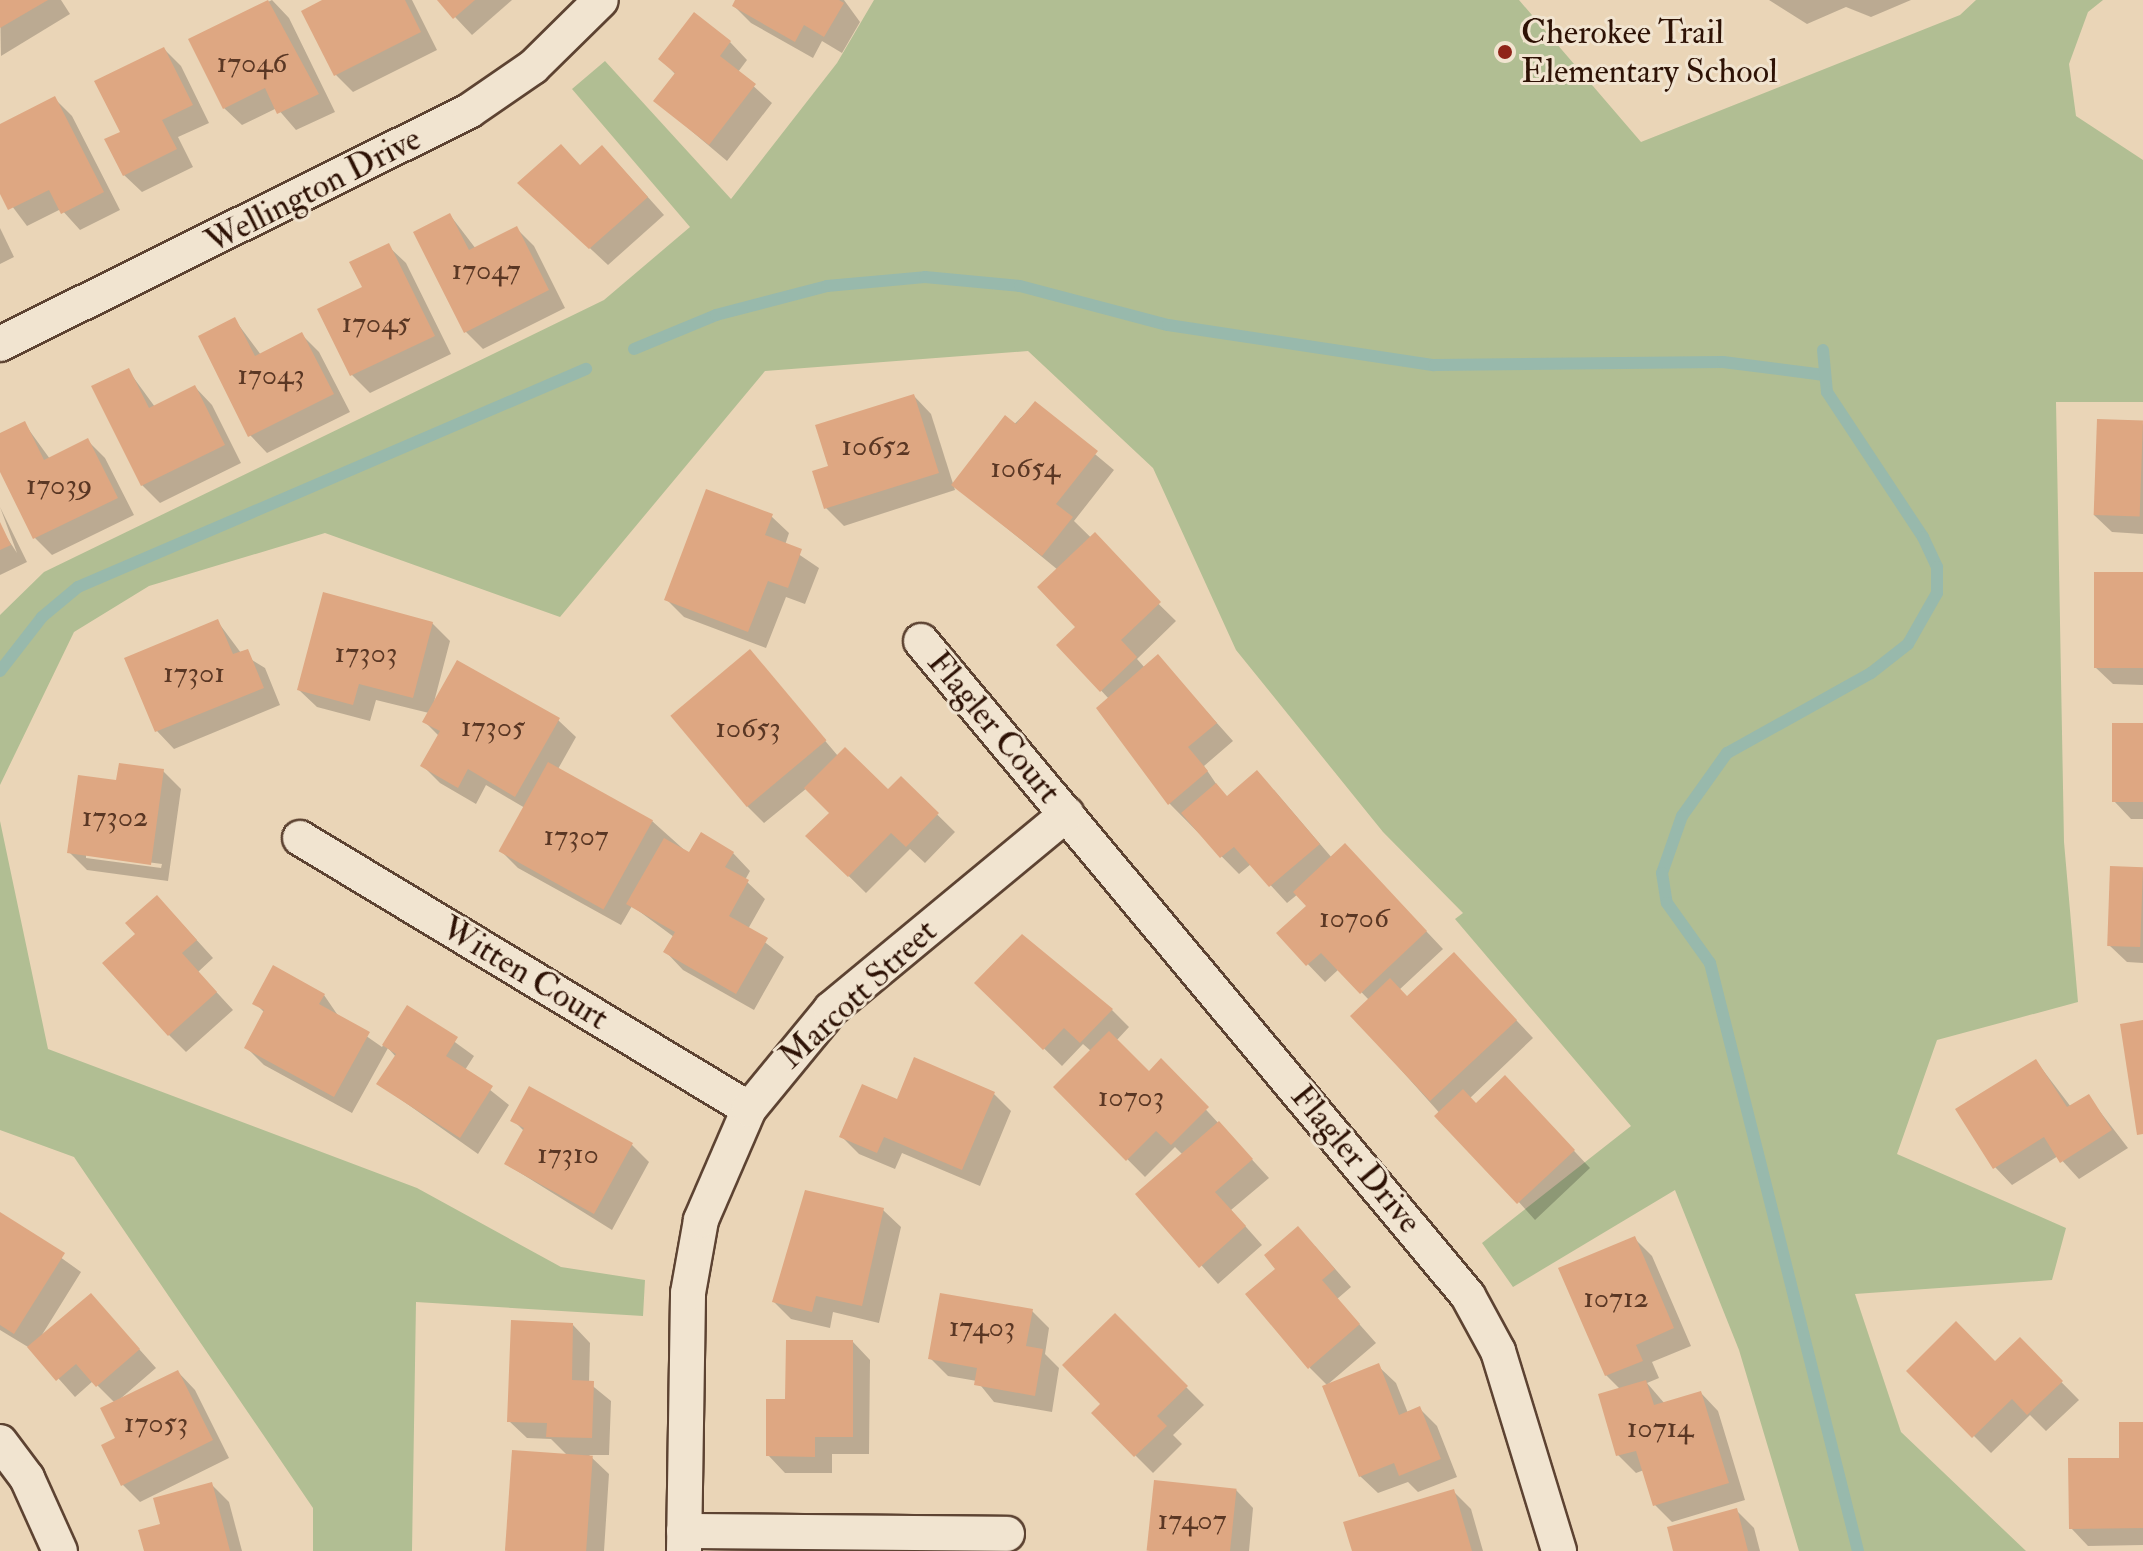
<!DOCTYPE html>
<html>
<head>
<meta charset="utf-8">
<style>
	body { margin:0 }
	#map { position:relative; width:2143px; height:1551px; overflow:hidden; background:#ead5b7; font-family:"IM FELL Double Pica",serif }
	div>[style] { position:absolute }
	.green>* { inset:0; background:#b1be93 }
	.shadow>* { inset:0; background:#0003 }
	.stream>* { height:12px; margin:-6px; padding:0 6px; transform-origin:6px; border-radius:6px; background:#98b9ac }
	.building>* { inset:0; background:#dea782; transform-origin:0 0 }
	.roads { filter:drop-shadow(2px 0 #5d4332) drop-shadow(-2px 0 #5d4332) drop-shadow(0 2px #5d4332) drop-shadow(0 -2px #5d4332) }
	.street>* { height:34px; margin:-17px; padding:0 17px; transform-origin:17px; border-radius:17px; background:#f1e4d0 }
	.dots>* { width:22px; height:22px; translate:-50% -50%; box-sizing:border-box; border:4px solid #f1e4d0; border-radius:50% }
	span { translate:-50% -50%; white-space:nowrap; text-align:center; line-height:1.15; -webkit-text-stroke:6px #f1e4d0; paint-order:stroke }
	.number-label { font-size:30px; color:#5a3724 }
	.number-label span { -webkit-text-stroke-width:0 }
	.poi-label { font-size:34px; color:#2e1205 }
	.left { translate:0 -50%; text-align:left }
	.street-label { font-size:34px; color:#2e1205 }
</style>
</head>
<body>
<div id="map">
	<div class="green">
		<i style="clip-path:polygon(874px 0,1519px 0,1641px 142px,1960px 15px,1976px 0,2103px 0,2088px 12px,2069px 64px,2076px 116px,2143px 160px,2143px 402px,2056px 402px,2064px 842px,2078px 1002px,1937px 1040px,1897px 1154px,2066px 1228px,2052px 1280px,1855px 1294px,1901px 1432px,2026px 1551px,1799px 1551px,1739px 1350px,1675px 1190px,1513px 1287px,1482px 1243px,1631px 1126px,1455px 919px,1463px 913px,1383px 832px,1236px 650px,1153px 468px,1028px 351px,765px 371px,560px 617px,325px 533px,149px 586px,74px 632px,0 785px,0 615px,44px 572px,604px 300px,690px 227px,572px 89px,605px 61px,731px 199px,837px 63px)"></i>
		<i style="clip-path:polygon(0 821px,48px 1049px,417px 1188px,561px 1267px,645px 1280px,643px 1316px,416px 1302px,412px 1551px,313px 1551px,313px 1508px,74px 1157px,0 1130px)"></i>
	</div>
	<div class="shadow">
		<i style="clip-path:polygon(0 0,61px 0,70px 14px,1px 56px)"></i>
		<i style="clip-path:polygon(272px 0,289px 18px,335px 112px,296px 130px,277px 108px,242px 125px,224px 108px,191px 40px)"></i>
		<i style="clip-path:polygon(327px 0,412px 0,437px 50px,353px 92px,336px 75px)"></i>
		<i style="clip-path:polygon(439px 0,512px 0,472px 35px)"></i>
		<i style="clip-path:polygon(737px 0,844px 0,860px 22px,842px 53px,822px 41px,813px 58px,751px 23px,734px 6px)"></i>
		<i style="clip-path:polygon(1769px 0,1911px 0,1871px 17px,1846px 7px,1807px 24px)"></i>
		<i style="clip-path:polygon(730px 42px,747px 60px,738px 72px,772px 103px,727px 161px,656px 101px,676px 75px,661px 59px)"></i>
		<i style="clip-path:polygon(164px 49px,181px 66px,209px 123px,178px 137px,193px 167px,142px 192px,124px 175px,122px 133px)"></i>
		<i style="clip-path:polygon(55px 99px,72px 116px,120px 210px,80px 230px,61px 209px,27px 226px,0 190px,0 127px)"></i>
		<i style="clip-path:polygon(619px 165px,664px 215px,608px 265px,520px 183px)"></i>
		<i style="clip-path:polygon(450px 215px,476px 249px,517px 229px,534px 246px,565px 308px,483px 349px,465px 331px)"></i>
		<i style="clip-path:polygon(0 228px,14px 257px,0 264px)"></i>
		<i style="clip-path:polygon(388px 246px,406px 263px,451px 354px,370px 393px,352px 375px,320px 310px,365px 288px)"></i>
		<i style="clip-path:polygon(235px 320px,261px 355px,302px 335px,319px 352px,350px 412px,267px 453px,250px 435px)"></i>
		<i style="clip-path:polygon(128px 370px,155px 407px,195px 387px,212px 405px,241px 463px,160px 503px,142px 485px)"></i>
		<i style="clip-path:polygon(914px 396px,931px 414px,955px 490px,844px 526px,826px 508px,831px 467px)"></i>
		<i style="clip-path:polygon(1035px 404px,1114px 470px,1074px 521px,1176px 621px,1137px 659px,1145px 668px,1158px 657px,1233px 741px,1204px 766px,1221px 791px,1228px 798px,1274px 790px,1332px 858px,1362px 863px,1443px 949px,1399px 990px,1407px 998px,1471px 972px,1533px 1038px,1470px 1098px,1477px 1105px,1522px 1095px,1590px 1168px,1535px 1220px,1353px 1016px,1369px 1000px,1339px 969px,1325px 982px,1279px 934px,1309px 906px,1298px 894px,1287px 903px,1251px 864px,1239px 874px,1170px 804px,1098px 708px,1109px 699px,1059px 645px,1078px 628px,1058px 570px,953px 484px)"></i>
		<i style="clip-path:polygon(24px 423px,50px 459px,88px 441px,105px 458px,134px 515px,52px 555px,34px 537px,0 467px,0 435px)"></i>
		<i style="clip-path:polygon(2143px 423px,2143px 534px,2112px 532px,2094px 515px)"></i>
		<i style="clip-path:polygon(0 507px,27px 562px,0 575px,0 527px,17px 553px)"></i>
		<i style="clip-path:polygon(771px 516px,789px 533px,785px 545px,819px 568px,805px 604px,786px 597px,766px 648px,684px 617px,666px 599px)"></i>
		<i style="clip-path:polygon(2143px 574px,2143px 685px,2113px 684px,2095px 667px)"></i>
		<i style="clip-path:polygon(218px 622px,241px 653px,265px 668px,280px 705px,174px 749px,157px 731px)"></i>
		<i style="clip-path:polygon(432px 623px,450px 641px,434px 702px,558px 720px,576px 737px,558px 769px,652px 821px,690px 855px,733px 853px,750px 871px,745px 880px,765px 899px,748px 929px,784px 957px,754px 1010px,683px 970px,666px 952px,674px 937px,632px 906px,621px 925px,518px 868px,501px 851px,525px 808px,486px 785px,476px 804px,440px 783px,423px 766px,439px 736px,424px 721px,429px 713px,376px 700px,370px 721px,317px 707px,299px 690px)"></i>
		<i style="clip-path:polygon(750px 652px,838px 756px,888px 792px,901px 779px,955px 832px,925px 863px,910px 849px,866px 893px,808px 836px,831px 813px,807px 788px,764px 823px,747px 806px,673px 715px)"></i>
		<i style="clip-path:polygon(2143px 725px,2143px 819px,2131px 819px,2114px 801px)"></i>
		<i style="clip-path:polygon(evenodd,163px 771px,181px 789px,168px 881px,87px 870px,69px 852px,118px 783px,163px 771px,86px 854px,162px 864px,161px 868px,86px 858px,86px 854px)"></i>
		<i style="clip-path:polygon(2143px 869px,2143px 963px,2127px 962px,2109px 945px)"></i>
		<i style="clip-path:polygon(174px 915px,213px 958px,198px 972px,233px 1010px,186px 1052px,169px 1035px)"></i>
		<i style="clip-path:polygon(977px 983px,1112px 1010px,1129px 1027px,1116px 1041px,1149px 1074px,1161px 1061px,1269px 1178px,1231px 1210px,1262px 1245px,1218px 1284px,1138px 1194px,1183px 1155px,1175px 1147px,1145px 1177px,1056px 1087px,1092px 1052px,1083px 1044px,1062px 1066px)"></i>
		<i style="clip-path:polygon(324px 995px,339px 1017px,382px 1047px,408px 1008px,474px 1056px,465px 1070px,509px 1105px,478px 1154px,379px 1084px,396px 1057px,388px 1048px,352px 1113px,264px 1065px,246px 1047px,265px 1013px,255px 1003px)"></i>
		<i style="clip-path:polygon(2036px 1061px,2071px 1107px,2088px 1096px,2128px 1148px,2079px 1179px,2058px 1156px,2012px 1185px,1995px 1167px)"></i>
		<i style="clip-path:polygon(994px 1094px,1011px 1111px,980px 1186px,902px 1153px,895px 1169px,859px 1154px,842px 1137px,898px 1101px)"></i>
		<i style="clip-path:polygon(513px 1120px,632px 1145px,649px 1162px,612px 1230px,506px 1164px,524px 1131px)"></i>
		<i style="clip-path:polygon(883px 1210px,901px 1227px,879px 1323px,833px 1312px,830px 1328px,791px 1319px,774px 1302px)"></i>
		<i style="clip-path:polygon(0 1214px,81px 1272px,40px 1338px,91px 1295px,156px 1368px,120px 1399px,178px 1372px,195px 1390px,229px 1458px,140px 1502px,123px 1485px,115px 1403px,93px 1381px,75px 1397px,33px 1350px,0 1330px)"></i>
		<i style="clip-path:polygon(1634px 1238px,1652px 1256px,1691px 1346px,1652px 1362px,1659px 1378px,1647px 1383px,1665px 1404px,1701px 1393px,1718px 1411px,1745px 1500px,1672px 1522px,1655px 1505px,1644px 1470px,1636px 1473px,1618px 1455px,1621px 1390px,1606px 1375px)"></i>
		<i style="clip-path:polygon(1315px 1246px,1351px 1287px,1337px 1299px,1376px 1343px,1327px 1385px,1310px 1368px)"></i>
		<i style="clip-path:polygon(1032px 1311px,1049px 1328px,1045px 1354px,1059px 1368px,1052px 1412px,994px 1402px,977px 1381px,948px 1376px,930px 1358px)"></i>
		<i style="clip-path:polygon(1115px 1316px,1204px 1405px,1173px 1435px,1182px 1444px,1153px 1473px,1093px 1413px,1103px 1404px)"></i>
		<i style="clip-path:polygon(573px 1325px,590px 1343px,589px 1383px,611px 1401px,609px 1455px,589px 1455px,609px 1474px,604px 1551px,508px 1551px,567px 1455px,551px 1439px,527px 1438px,509px 1421px)"></i>
		<i style="clip-path:polygon(2020px 1340px,2079px 1400px,2046px 1431px,2030px 1415px,1991px 1453px,1909px 1371px,1996px 1364px)"></i>
		<i style="clip-path:polygon(853px 1342px,870px 1360px,869px 1454px,832px 1454px,832px 1473px,785px 1473px,768px 1455px,787px 1401px)"></i>
		<i style="clip-path:polygon(1378px 1366px,1396px 1383px,1408px 1413px,1420px 1409px,1437px 1426px,1457px 1477px,1418px 1492px,1408px 1482px,1378px 1493px,1360px 1476px)"></i>
		<i style="clip-path:polygon(2143px 1424px,2143px 1545px,2088px 1546px,2071px 1528px)"></i>
		<i style="clip-path:polygon(211px 1484px,229px 1502px,242px 1551px,146px 1551px,163px 1525px)"></i>
		<i style="clip-path:polygon(1236px 1490px,1253px 1508px,1249px 1551px,1150px 1551px)"></i>
		<i style="clip-path:polygon(1453px 1491px,1471px 1509px,1483px 1551px,1354px 1551px)"></i>
		<i style="clip-path:polygon(1736px 1510px,1754px 1528px,1760px 1551px,1675px 1551px)"></i>
	</div>
	<div class="stream">
		<i style="left:634px;top:349px;width:89px;rotate:-22.5deg"></i>
		<i style="left:716px;top:315px;width:115px;rotate:-14.6deg"></i>
		<i style="left:827px;top:286px;width:98px;rotate:-5.2deg"></i>
		<i style="left:925px;top:277px;width:95px;rotate:5.4deg"></i>
		<i style="left:1020px;top:286px;width:153px;rotate:14.8deg"></i>
		<i style="left:1168px;top:325px;width:269px;rotate:8.6deg"></i>
		<i style="left:1434px;top:365px;width:289px;rotate:-0.6deg"></i>
		<i style="left:1723px;top:362px;width:102px;rotate:7.3deg"></i>
		<i style="left:1823px;top:350px;width:42px;rotate:84.6deg"></i>
		<i style="left:1827px;top:392px;width:174px;rotate:56.5deg"></i>
		<i style="left:1923px;top:537px;width:33px;rotate:65deg"></i>
		<i style="left:1937px;top:567px;width:26px;rotate:90deg"></i>
		<i style="left:1937px;top:593px;width:59px;rotate:119.6deg"></i>
		<i style="left:1908px;top:644px;width:47px;rotate:141.9deg"></i>
		<i style="left:1871px;top:673px;width:165px;rotate:150.9deg"></i>
		<i style="left:1727px;top:753px;width:77px;rotate:125.5deg"></i>
		<i style="left:1682px;top:816px;width:60px;rotate:109.3deg"></i>
		<i style="left:1662px;top:873px;width:30px;rotate:81deg"></i>
		<i style="left:1667px;top:903px;width:74px;rotate:54.4deg"></i>
		<i style="left:1710px;top:963px;width:606px;rotate:75.87deg"></i>
		<i style="left:0;top:671px;width:68px;rotate:-52.1deg"></i>
		<i style="left:42px;top:617px;width:47px;rotate:-39.8deg"></i>
		<i style="left:78px;top:587px;width:553px;rotate:-23.23deg"></i>
	</div>
	<div class="building">
		<i style="clip-path:polygon(0 0,48px 0,0 28px)"></i>
		<i style="clip-path:polygon(268px 0,319px 94px,277px 114px,265px 88px,223px 109px,188px 39px)"></i>
		<i style="clip-path:polygon(322px 0,405px 0,421px 32px,334px 76px,301px 11px)"></i>
		<i style="clip-path:polygon(437px 0,475px 0,453px 19px)"></i>
		<i style="clip-path:polygon(735px 0,839px 0,844px 3px,824px 37px,804px 25px,795px 42px,732px 6px)"></i>
		<i style="clip-path:polygon(694px 12px,731px 41px,720px 56px,756px 84px,709px 145px,653px 101px,675px 73px,658px 59px)"></i>
		<i style="clip-path:polygon(164px 47px,193px 105px,162px 120px,177px 149px,123px 176px,104px 139px,120px 132px,94px 81px)"></i>
		<i style="clip-path:polygon(55px 96px,104px 192px,61px 214px,49px 190px,8px 210px,0 194px,0 124px)"></i>
		<i style="clip-path:polygon(561px 144px,580px 165px,602px 145px,648px 197px,589px 249px,517px 183px)"></i>
		<i style="clip-path:polygon(450px 213px,469px 250px,517px 226px,549px 290px,464px 333px,413px 232px)"></i>
		<i style="clip-path:polygon(389px 243px,435px 336px,350px 376px,317px 309px,362px 287px,349px 262px)"></i>
		<i style="clip-path:polygon(235px 317px,255px 356px,302px 332px,334px 394px,248px 437px,198px 336px)"></i>
		<i style="clip-path:polygon(129px 368px,149px 408px,195px 385px,225px 445px,141px 486px,91px 386px)"></i>
		<i style="clip-path:polygon(914px 394px,939px 473px,824px 509px,812px 471px,828px 466px,815px 425px)"></i>
		<i style="clip-path:polygon(1035px 401px,1098px 451px,1056px 504px,1073px 517px,1042px 556px,951px 485px,1005px 415px,1016px 424px)"></i>
		<i style="left:2097px;top:419px;width:46px;height:96px;rotate:2deg"></i>
		<i style="clip-path:polygon(25px 421px,44px 460px,88px 438px,118px 498px,33px 539px,0 472px,0 433px)"></i>
		<i style="clip-path:polygon(706px 489px,773px 514px,765px 535px,802px 549px,788px 588px,768px 581px,748px 632px,664px 600px)"></i>
		<i style="clip-path:polygon(0 522px,11px 545px,0 550px)"></i>
		<i style="clip-path:polygon(1095px 532px,1161px 602px,1121px 640px,1137px 657px,1100px 692px,1056px 645px,1075px 627px,1037px 587px)"></i>
		<i style="left:2094px;top:572px;width:49px;height:96px"></i>
		<i style="clip-path:polygon(323px 592px,433px 622px,413px 698px,359px 684px,353px 705px,297px 690px)"></i>
		<i style="clip-path:polygon(218px 619px,233px 654px,248px 649px,264px 688px,155px 732px,124px 658px)"></i>
		<i style="left:750px;top:649px;width:119px;height:104px;rotate:50deg"></i>
		<i style="clip-path:polygon(1158px 654px,1217px 723px,1188px 747px,1208px 771px,1168px 805px,1096px 708px)"></i>
		<i style="clip-path:polygon(457px 660px,560px 718px,515px 797px,468px 769px,458px 788px,420px 766px,440px 731px,422px 722px)"></i>
		<i style="left:2112px;top:723px;width:31px;height:79px"></i>
		<i style="clip-path:polygon(845px 747px,888px 789px,901px 776px,939px 813px,906px 847px,891px 833px,848px 877px,805px 836px,829px 813px,804px 788px)"></i>
		<i style="left:548px;top:762px;width:120px;height:102px;rotate:29deg"></i>
		<i style="clip-path:polygon(119px 763px,164px 769px,151px 865px,67px 853px,78px 775px,116px 780px)"></i>
		<i style="clip-path:polygon(1257px 770px,1320px 844px,1269px 887px,1234px 847px,1220px 858px,1181px 813px,1216px 783px,1227px 796px)"></i>
		<i style="clip-path:polygon(701px 832px,734px 852px,725px 867px,749px 880px,729px 916px,768px 938px,736px 994px,663px 952px,675px 932px,626px 904px,664px 838px,689px 852px)"></i>
		<i style="clip-path:polygon(1345px 843px,1427px 931px,1360px 994px,1321px 953px,1306px 966px,1276px 933px,1306px 906px,1293px 892px)"></i>
		<i style="left:2110px;top:866px;width:33px;height:80px;rotate:2deg"></i>
		<i style="clip-path:polygon(157px 895px,197px 940px,182px 953px,217px 992px,168px 1036px,102px 963px,135px 934px,125px 923px)"></i>
		<i style="clip-path:polygon(1022px 934px,1113px 1009px,1080px 1043px,1064px 1028px,1043px 1050px,974px 983px)"></i>
		<i style="clip-path:polygon(1454px 952px,1517px 1020px,1430px 1101px,1350px 1016px,1390px 978px,1407px 996px)"></i>
		<i style="clip-path:polygon(273px 965px,325px 994px,319px 1004px,370px 1032px,334px 1097px,244px 1048px,264px 1010px,252px 1004px)"></i>
		<i style="clip-path:polygon(407px 1005px,458px 1037px,446px 1056px,493px 1086px,460px 1138px,376px 1084px,396px 1054px,382px 1045px)"></i>
		<i style="clip-path:polygon(2143px 1020px,2143px 1134px,2137px 1135px,2120px 1024px)"></i>
		<i style="clip-path:polygon(1109px 1031px,1149px 1071px,1161px 1058px,1209px 1107px,1171px 1145px,1156px 1131px,1126px 1161px,1053px 1087px)"></i>
		<i style="clip-path:polygon(914px 1057px,995px 1092px,962px 1170px,884px 1137px,877px 1153px,839px 1137px,862px 1084px,897px 1099px)"></i>
		<i style="clip-path:polygon(2036px 1059px,2067px 1107px,2089px 1094px,2112px 1130px,2060px 1163px,2044px 1137px,1993px 1169px,1955px 1109px)"></i>
		<i style="clip-path:polygon(1505px 1075px,1575px 1150px,1517px 1204px,1434px 1116px,1463px 1089px,1476px 1103px)"></i>
		<i style="clip-path:polygon(529px 1086px,633px 1143px,594px 1214px,504px 1164px,524px 1128px,510px 1121px)"></i>
		<i style="clip-path:polygon(1219px 1121px,1253px 1159px,1215px 1192px,1246px 1226px,1199px 1268px,1135px 1194px)"></i>
		<i style="clip-path:polygon(805px 1190px,884px 1208px,862px 1306px,816px 1296px,812px 1312px,772px 1302px)"></i>
		<i style="clip-path:polygon(0 1212px,65px 1253px,14px 1334px,0 1325px)"></i>
		<i style="clip-path:polygon(1298px 1226px,1335px 1269px,1322px 1280px,1360px 1324px,1308px 1369px,1245px 1294px,1275px 1269px,1264px 1255px)"></i>
		<i style="clip-path:polygon(1635px 1236px,1674px 1328px,1636px 1345px,1643px 1361px,1605px 1376px,1558px 1268px)"></i>
		<i style="clip-path:polygon(91px 1293px,140px 1349px,96px 1387px,76px 1364px,56px 1381px,27px 1347px)"></i>
		<i style="clip-path:polygon(940px 1293px,1033px 1309px,1026px 1346px,1043px 1349px,1035px 1396px,974px 1385px,977px 1368px,928px 1359px)"></i>
		<i style="clip-path:polygon(1115px 1313px,1188px 1386px,1157px 1416px,1167px 1426px,1134px 1457px,1091px 1413px,1100px 1404px,1062px 1365px)"></i>
		<i style="clip-path:polygon(511px 1320px,573px 1323px,572px 1380px,594px 1381px,592px 1438px,546px 1437px,547px 1423px,507px 1422px)"></i>
		<i style="clip-path:polygon(1956px 1321px,1995px 1361px,2020px 1337px,2063px 1381px,2027px 1415px,2012px 1399px,1972px 1438px,1906px 1371px)"></i>
		<i style="clip-path:polygon(786px 1340px,853px 1340px,853px 1437px,815px 1437px,815px 1457px,766px 1456px,766px 1399px,785px 1399px)"></i>
		<i style="clip-path:polygon(1379px 1363px,1399px 1415px,1420px 1406px,1441px 1459px,1399px 1476px,1394px 1463px,1359px 1477px,1322px 1386px)"></i>
		<i style="clip-path:polygon(178px 1370px,213px 1440px,121px 1486px,101px 1445px,115px 1438px,100px 1408px)"></i>
		<i style="clip-path:polygon(1646px 1380px,1654px 1405px,1701px 1391px,1729px 1483px,1653px 1506px,1636px 1451px,1616px 1456px,1598px 1394px)"></i>
		<i style="clip-path:polygon(2119px 1422px,2143px 1422px,2143px 1528px,2069px 1529px,2068px 1458px,2119px 1458px)"></i>
		<i style="left:512px;top:1450px;width:81px;height:101px;rotate:4deg"></i>
		<i style="left:1154px;top:1480px;width:83px;height:71px;rotate:6deg"></i>
		<i style="clip-path:polygon(212px 1482px,230px 1551px,144px 1551px,138px 1530px,160px 1524px,153px 1498px)"></i>
		<i style="clip-path:polygon(1454px 1489px,1472px 1551px,1352px 1551px,1343px 1522px)"></i>
		<i style="clip-path:polygon(1737px 1508px,1748px 1551px,1673px 1551px,1667px 1527px)"></i>
	</div>
	<div class="roads">
		<div class="street">
			<i style="left:0;top:344px;width:524px;rotate:-26.42deg"></i>
			<i style="left:469px;top:111px;width:78px;rotate:-34.5deg"></i>
			<i style="left:533px;top:67px;width:95px;rotate:-44.6deg"></i>
			<i style="left:921px;top:641px;width:853px;rotate:50.13deg"></i>
			<i style="left:1468px;top:1296px;width:63px;rotate:61.4deg"></i>
			<i style="left:1498px;top:1351px;width:209px;rotate:73deg"></i>
			<i style="left:300px;top:838px;width:524px;rotate:31.11deg"></i>
			<i style="left:0;top:1442px;width:45px;rotate:53.1deg"></i>
			<i style="left:27px;top:1478px;width:80px;rotate:65.7deg"></i>
			<i style="left:684px;top:1531px;width:323px;rotate:0.5deg"></i>
			<i style="left:684px;top:1551px;width:258px;rotate:-89.1deg"></i>
			<i style="left:688px;top:1293px;width:74px;rotate:-79.9deg"></i>
			<i style="left:701px;top:1220px;width:121px;rotate:-66.6deg"></i>
			<i style="left:749px;top:1109px;width:129px;rotate:-50.6deg"></i>
			<i style="left:831px;top:1009px;width:306px;rotate:-39.6deg"></i>
		</div>
	</div>
	<div class="dots">
		<i style="left:1505px;top:52px;background:#8f2418"></i>
	</div>
	<div class="number-label">
		<span style="left:252px;top:63px">17046</span>
		<span style="left:486px;top:270px">17047</span>
		<span style="left:376px;top:323px">17045</span>
		<span style="left:271px;top:375px">17043</span>
		<span style="left:876px;top:446px">10652</span>
		<span style="left:1025px;top:468px">10654</span>
		<span style="left:59px;top:485px">17039</span>
		<span style="left:366px;top:653px">17303</span>
		<span style="left:194px;top:673px">17301</span>
		<span style="left:493px;top:727px">17305</span>
		<span style="left:748px;top:728px">10653</span>
		<span style="left:115px;top:817px">17302</span>
		<span style="left:576px;top:836px">17307</span>
		<span style="left:1354px;top:918px">10706</span>
		<span style="left:1131px;top:1097px">10703</span>
		<span style="left:568px;top:1154px">17310</span>
		<span style="left:1616px;top:1298px">10712</span>
		<span style="left:982px;top:1327px">17403</span>
		<span style="left:156px;top:1423px">17053</span>
		<span style="left:1660px;top:1428px">10714</span>
		<span style="left:1192px;top:1520px">17407</span>
	</div>
	<div class="poi-label">
		<span class="left" style="left:1521px;top:52px">Cherokee Trail<br>Elementary School</span>
	</div>
	<div class="street-label">
		<span style="left:313px;top:190px;rotate:-27deg">Wellington Drive</span>
		<span style="left:994px;top:727px;rotate:50deg">Flagler Court</span>
		<span style="left:525px;top:973px;rotate:31deg">Witten Court</span>
		<span style="left:858px;top:994px;rotate:-43deg">Marcott Street</span>
		<span style="left:1356px;top:1159px;rotate:50deg">Flagler Drive</span>
	</div>
</div>
</body>
</html>
